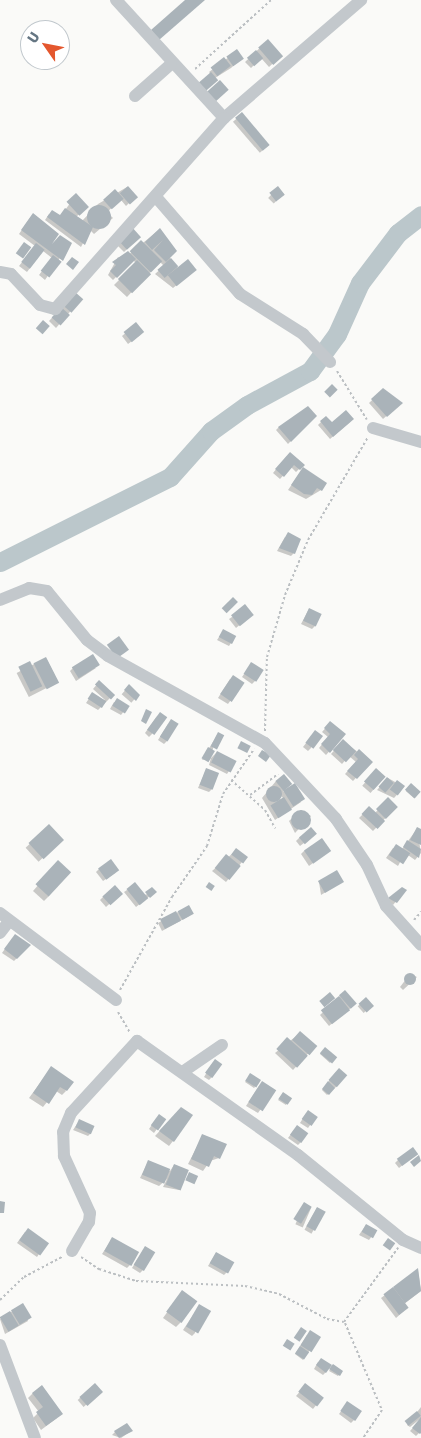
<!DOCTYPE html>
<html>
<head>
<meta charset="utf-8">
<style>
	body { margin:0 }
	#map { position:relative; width:421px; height:1438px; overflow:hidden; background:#fafaf8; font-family:Jost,sans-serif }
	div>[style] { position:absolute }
	.shadow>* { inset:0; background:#0003; transform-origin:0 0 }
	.river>* { height:19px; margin:-9.5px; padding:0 9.5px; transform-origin:9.5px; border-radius:9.5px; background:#bbc7cb }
	.building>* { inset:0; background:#aab3b9; transform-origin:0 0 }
	.round { border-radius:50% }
	.path>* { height:2px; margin-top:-1px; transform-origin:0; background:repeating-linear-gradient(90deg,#bbbfc2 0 2.5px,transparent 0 5px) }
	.minor>* { height:12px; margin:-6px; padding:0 6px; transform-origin:6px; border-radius:6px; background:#c3c8cc }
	span { translate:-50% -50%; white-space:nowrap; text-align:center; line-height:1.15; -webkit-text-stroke:5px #fff; paint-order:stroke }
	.north { position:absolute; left:20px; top:20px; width:50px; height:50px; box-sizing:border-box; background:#fff; border:1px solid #c1c8cd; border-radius:50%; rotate:303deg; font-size:14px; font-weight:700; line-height:20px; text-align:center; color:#657683 }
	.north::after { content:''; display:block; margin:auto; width:18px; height:22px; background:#e4572e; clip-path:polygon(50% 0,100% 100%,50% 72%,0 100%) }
</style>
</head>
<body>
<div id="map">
	<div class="shadow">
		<i style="clip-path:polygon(267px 41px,281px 56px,269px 67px,261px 58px,251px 68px,245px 62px)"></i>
		<i style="clip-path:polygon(237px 51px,239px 61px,231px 68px,215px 78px,209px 72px)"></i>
		<i style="left:242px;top:114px;width:41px;height:12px;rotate:49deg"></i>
		<i style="clip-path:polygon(127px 187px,136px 196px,126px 206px,121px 200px,107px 212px,113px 218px,94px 234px,90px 230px,81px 247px,45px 220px,49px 214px,60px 217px,76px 195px,87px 207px,76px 217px,82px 221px,98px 204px)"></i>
		<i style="left:278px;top:188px;width:8px;height:14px;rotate:45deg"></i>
		<i style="clip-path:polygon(30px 218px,49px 246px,70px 243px,45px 280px,39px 275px,52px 258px,43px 251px,27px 272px,19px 266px,35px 246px,19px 234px)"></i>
		<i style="clip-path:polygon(160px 229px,169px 257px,178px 268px,192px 273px,173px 288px,155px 274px,164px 266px,160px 262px,127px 297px,114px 285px,136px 263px,133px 260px,113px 280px,108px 275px,118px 257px,122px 260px)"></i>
		<i style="clip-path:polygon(140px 237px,124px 252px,115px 243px)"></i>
		<i style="clip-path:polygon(81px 299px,56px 328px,49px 321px,61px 308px)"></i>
		<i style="clip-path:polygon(136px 324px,140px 335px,128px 344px,122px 336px)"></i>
		<i style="clip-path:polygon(383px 390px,401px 403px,383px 419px,369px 403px)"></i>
		<i style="clip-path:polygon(315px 416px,288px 444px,276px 430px,279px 427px)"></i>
		<i style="clip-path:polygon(326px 417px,332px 424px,350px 422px,330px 439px,318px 425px)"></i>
		<i style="clip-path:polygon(287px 456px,303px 465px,296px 472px,291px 467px,280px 479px,273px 473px)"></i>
		<i style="clip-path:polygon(299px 474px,321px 490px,306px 499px,288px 490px)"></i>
		<i style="clip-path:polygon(285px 537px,294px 553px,291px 556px,277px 551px)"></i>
		<i style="clip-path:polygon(309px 609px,315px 626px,312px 629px,301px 624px)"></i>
		<i style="clip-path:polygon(232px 617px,249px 617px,236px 628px,229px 619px)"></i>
		<i style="clip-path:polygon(223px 631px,231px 643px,229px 646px,217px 640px)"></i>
		<i style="left:46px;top:658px;width:27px;height:33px;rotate:63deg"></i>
		<i style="clip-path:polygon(249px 667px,255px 681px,252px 684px,242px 677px)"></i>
		<i style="clip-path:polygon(73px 668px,96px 668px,76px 681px,70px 671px)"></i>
		<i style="clip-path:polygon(230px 679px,243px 683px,228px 704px,218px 698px)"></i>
		<i style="clip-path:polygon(99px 682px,113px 695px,98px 710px,86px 703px,90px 697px,105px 700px,93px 689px)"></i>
		<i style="left:129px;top:686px;width:13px;height:11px;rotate:42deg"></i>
		<i style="clip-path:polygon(114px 702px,128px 706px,121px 715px,110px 709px)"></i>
		<i style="clip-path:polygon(157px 716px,152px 734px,149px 737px,145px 733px)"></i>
		<i style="clip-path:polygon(330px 723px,344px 735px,326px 755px,319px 748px,328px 737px,322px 732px)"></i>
		<i style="clip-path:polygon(168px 724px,167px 741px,164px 744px,158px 740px)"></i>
		<i style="clip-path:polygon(313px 734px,311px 748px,308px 751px,303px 747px)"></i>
		<i style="clip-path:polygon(217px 735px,210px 759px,217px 752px,235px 762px,227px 774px,209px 765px,211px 758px,202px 760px)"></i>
		<i style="clip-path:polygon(343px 741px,371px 762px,353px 781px,345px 774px,356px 762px,349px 756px,342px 764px,331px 754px)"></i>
		<i style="clip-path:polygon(206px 770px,212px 789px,209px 792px,198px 788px)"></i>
		<i style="left:376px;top:770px;width:11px;height:21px;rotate:41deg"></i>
		<i style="clip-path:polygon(388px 778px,404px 787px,394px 798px,377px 790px)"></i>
		<i style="clip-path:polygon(evenodd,276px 781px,290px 784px,283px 791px,301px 802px,275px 820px,262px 798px,276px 781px,281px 796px,283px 798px,275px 802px,281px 796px)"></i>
		<i style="left:411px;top:785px;width:11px;height:8px;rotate:41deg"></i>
		<i style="clip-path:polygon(388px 799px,396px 807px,373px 831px,359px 818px,369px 808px,375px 813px)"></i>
		<i style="clip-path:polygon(301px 810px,311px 816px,295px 833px,289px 821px)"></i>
		<i style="left:49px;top:826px;width:19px;height:32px;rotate:47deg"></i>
		<i style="clip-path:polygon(417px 829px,421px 853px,415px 860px,405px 853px,398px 866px,386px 858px,393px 848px,402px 849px)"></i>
		<i style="clip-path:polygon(312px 837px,300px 846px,296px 841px,299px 838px)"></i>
		<i style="clip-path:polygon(304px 851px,329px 851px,309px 866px,301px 854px)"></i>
		<i style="clip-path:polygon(233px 853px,246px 857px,226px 882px,212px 871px)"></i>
		<i style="clip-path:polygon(54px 867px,49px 896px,44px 901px,33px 891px)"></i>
		<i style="clip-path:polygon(99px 869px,115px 873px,103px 881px,96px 872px)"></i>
		<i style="clip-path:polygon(319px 882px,342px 882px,321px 895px)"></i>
		<i style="clip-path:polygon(127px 890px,144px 895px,155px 892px,136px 907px,124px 892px)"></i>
		<i style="clip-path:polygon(405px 891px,393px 905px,387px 901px,389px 898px)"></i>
		<i style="clip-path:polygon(118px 896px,106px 907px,100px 900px,103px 897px)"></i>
		<i style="clip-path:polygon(178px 912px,189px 916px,162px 931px,158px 923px)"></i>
		<i style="clip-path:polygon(12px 939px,29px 946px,14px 961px,2px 953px)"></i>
		<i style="clip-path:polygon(410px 974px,417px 977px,403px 990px,400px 987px)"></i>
		<i style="clip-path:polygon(340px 996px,352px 1007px,329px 1026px,320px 1015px)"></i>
		<i style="left:366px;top:999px;width:9px;height:11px;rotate:49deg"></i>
		<i style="clip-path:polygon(300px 1033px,315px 1046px,293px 1070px,275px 1053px)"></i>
		<i style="clip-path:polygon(325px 1049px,335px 1057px,330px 1063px,320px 1054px)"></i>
		<i style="clip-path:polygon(212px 1064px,212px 1077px,209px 1080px,204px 1077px)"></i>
		<i style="clip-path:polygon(51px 1068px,66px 1091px,62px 1095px,56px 1091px,43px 1107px,29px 1098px)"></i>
		<i style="clip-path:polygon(336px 1072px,336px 1087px,327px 1095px,322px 1090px)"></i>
		<i style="clip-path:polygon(250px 1075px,255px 1087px,254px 1088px,245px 1082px)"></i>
		<i style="clip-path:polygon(259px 1086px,274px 1090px,258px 1113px,246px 1106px)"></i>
		<i style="clip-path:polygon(283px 1093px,290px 1098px,286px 1105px,278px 1100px)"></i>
		<i style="clip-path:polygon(181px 1108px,173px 1141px,169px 1146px,155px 1136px)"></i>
		<i style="clip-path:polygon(305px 1115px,316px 1117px,308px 1128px,300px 1123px)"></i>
		<i style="clip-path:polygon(156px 1119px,164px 1119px,154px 1133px,149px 1129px)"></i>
		<i style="clip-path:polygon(79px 1121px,91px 1133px,88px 1136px,73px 1130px)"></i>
		<i style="clip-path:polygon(294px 1130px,301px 1142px,298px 1145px,288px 1138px)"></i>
		<i style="clip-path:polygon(203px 1135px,219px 1158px,210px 1161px,203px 1171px,188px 1164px)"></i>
		<i style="clip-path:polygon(414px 1156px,399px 1168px,395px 1163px,398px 1160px)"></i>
		<i style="clip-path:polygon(148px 1162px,170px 1171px,174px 1165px,179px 1190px,163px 1187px,167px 1179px,159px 1186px,140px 1178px)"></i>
		<i style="left:304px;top:1204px;width:8px;height:22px;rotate:23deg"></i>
		<i style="left:317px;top:1208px;width:8px;height:25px;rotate:30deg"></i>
		<i style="clip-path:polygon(366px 1225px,376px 1231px,369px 1240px,359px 1235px)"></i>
		<i style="clip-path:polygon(25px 1232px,39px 1254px,37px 1257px,17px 1243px)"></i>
		<i style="clip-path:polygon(112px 1239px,130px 1265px,127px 1268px,102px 1254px)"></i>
		<i style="clip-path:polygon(145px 1247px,143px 1270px,140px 1273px,132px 1268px)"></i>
		<i style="clip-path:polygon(216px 1253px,227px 1272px,224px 1275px,208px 1266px)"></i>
		<i style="clip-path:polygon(418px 1270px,421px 1291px,404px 1304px,404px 1311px,396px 1318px,381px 1298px)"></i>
		<i style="clip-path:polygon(182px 1292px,181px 1322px,176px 1327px,163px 1318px)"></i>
		<i style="clip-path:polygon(22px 1305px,28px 1321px,5px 1334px,0 1319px)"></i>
		<i style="clip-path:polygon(197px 1309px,195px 1333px,192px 1336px,183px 1330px)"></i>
		<i style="clip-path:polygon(307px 1335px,319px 1337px,303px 1360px,295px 1354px)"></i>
		<i style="clip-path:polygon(318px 1362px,326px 1372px,323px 1375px,314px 1369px)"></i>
		<i style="clip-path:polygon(333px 1365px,342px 1371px,338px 1376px,329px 1371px)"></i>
		<i style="left:95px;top:1385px;width:9px;height:23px;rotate:49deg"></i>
		<i style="clip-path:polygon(303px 1388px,322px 1398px,313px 1409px,296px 1396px)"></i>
		<i style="clip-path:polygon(33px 1393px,57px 1418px,41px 1430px,33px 1418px,39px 1412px,28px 1398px)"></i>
		<i style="clip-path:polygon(345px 1406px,354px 1420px,351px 1423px,339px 1414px)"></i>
		<i style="clip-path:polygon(421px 1407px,421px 1418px,410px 1427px,407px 1425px)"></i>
		<i style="clip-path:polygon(421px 1419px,421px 1431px,416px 1436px,410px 1431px)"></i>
		<i style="clip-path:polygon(131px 1431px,121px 1438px,112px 1435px,115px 1432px)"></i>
	</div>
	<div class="river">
		<i style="left:0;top:562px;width:190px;rotate:-26.6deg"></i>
		<i style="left:170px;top:477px;width:62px;rotate:-48.3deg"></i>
		<i style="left:211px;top:431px;width:44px;rotate:-35.8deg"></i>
		<i style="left:247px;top:405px;width:72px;rotate:-28.4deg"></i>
		<i style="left:310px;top:371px;width:46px;rotate:-53.9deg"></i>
		<i style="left:337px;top:334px;width:56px;rotate:-65.7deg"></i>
		<i style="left:360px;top:283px;width:63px;rotate:-52.8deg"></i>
		<i style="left:398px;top:233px;width:29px;rotate:-38deg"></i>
	</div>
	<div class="building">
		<i style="clip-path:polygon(185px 0,205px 0,159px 40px,151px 30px)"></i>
		<i style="left:268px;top:39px;width:23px;height:13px;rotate:49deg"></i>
		<i style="left:237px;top:49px;width:12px;height:13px;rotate:55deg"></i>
		<i style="left:256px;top:50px;width:11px;height:12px;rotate:49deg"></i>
		<i style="left:224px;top:57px;width:11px;height:17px;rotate:52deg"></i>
		<i style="left:211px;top:72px;width:11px;height:18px;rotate:49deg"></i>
		<i style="left:220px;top:80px;width:13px;height:22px;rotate:48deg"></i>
		<i style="left:242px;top:112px;width:43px;height:9px;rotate:50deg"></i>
		<i style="left:128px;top:186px;width:15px;height:11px;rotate:48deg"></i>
		<i style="left:278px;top:186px;width:11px;height:11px;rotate:52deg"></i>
		<i style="left:115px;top:189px;width:13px;height:16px;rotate:48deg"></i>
		<i style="left:76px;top:193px;width:19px;height:13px;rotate:47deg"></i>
		<i class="round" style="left:87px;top:205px;width:24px;height:24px"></i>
		<i style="clip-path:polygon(65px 208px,93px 227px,85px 245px,47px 217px,52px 210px,60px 215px)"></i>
		<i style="clip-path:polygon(33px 213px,59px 234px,52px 244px,60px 235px,72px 243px,63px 261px,21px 230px)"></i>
		<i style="left:131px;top:226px;width:15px;height:19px;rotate:48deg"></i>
		<i style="clip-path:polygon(160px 228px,177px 251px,166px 262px,154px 250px,163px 240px,152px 250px,145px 242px)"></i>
		<i style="left:141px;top:240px;width:30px;height:16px;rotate:45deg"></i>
		<i style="left:24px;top:242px;width:9px;height:14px;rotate:36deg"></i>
		<i style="left:36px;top:243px;width:11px;height:24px;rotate:38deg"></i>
		<i style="clip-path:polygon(128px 251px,136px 259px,117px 278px,110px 271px,116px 265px,112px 262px)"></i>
		<i style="left:53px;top:255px;width:11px;height:20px;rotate:38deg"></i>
		<i style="clip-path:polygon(72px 257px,79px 262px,73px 270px,66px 264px)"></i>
		<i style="left:171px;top:258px;width:11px;height:18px;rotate:49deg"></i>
		<i style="left:188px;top:259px;width:14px;height:26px;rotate:51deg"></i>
		<i style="left:137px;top:260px;width:20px;height:27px;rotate:45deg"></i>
		<i style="left:75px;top:292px;width:11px;height:18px;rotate:41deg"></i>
		<i style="left:61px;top:307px;width:12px;height:14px;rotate:42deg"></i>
		<i style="left:43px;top:320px;width:9px;height:11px;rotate:41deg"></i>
		<i style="left:136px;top:322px;width:13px;height:16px;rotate:51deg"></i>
		<i style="left:332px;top:384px;width:8px;height:11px;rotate:45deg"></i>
		<i style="clip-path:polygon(383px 388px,403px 403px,387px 417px,371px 399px)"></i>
		<i style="clip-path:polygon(308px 406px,317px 416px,291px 442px,278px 427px)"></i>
		<i style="clip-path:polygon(346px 410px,354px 419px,333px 437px,320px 421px,326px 416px,332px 422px)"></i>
		<i style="clip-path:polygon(290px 452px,305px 465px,300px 470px,294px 465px,284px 477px,275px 469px)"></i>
		<i style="clip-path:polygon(303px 467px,327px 483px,322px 491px,317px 488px,312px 495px,304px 494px,291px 485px)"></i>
		<i style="clip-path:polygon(288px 532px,301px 539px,295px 554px,279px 548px)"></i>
		<i style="left:233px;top:597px;width:7px;height:16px;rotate:45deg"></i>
		<i style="left:245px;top:604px;width:14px;height:18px;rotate:51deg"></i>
		<i style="left:309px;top:608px;width:14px;height:14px;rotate:25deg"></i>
		<i style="left:223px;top:629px;width:15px;height:9px;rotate:28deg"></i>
		<i style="left:119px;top:636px;width:17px;height:15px;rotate:54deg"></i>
		<i style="left:93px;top:654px;width:13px;height:25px;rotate:58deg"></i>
		<i style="left:46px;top:657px;width:29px;height:14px;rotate:63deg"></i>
		<i style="left:30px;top:661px;width:28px;height:13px;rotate:64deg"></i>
		<i style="left:251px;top:662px;width:15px;height:14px;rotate:32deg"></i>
		<i style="left:233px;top:675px;width:14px;height:23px;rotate:34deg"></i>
		<i style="left:99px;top:680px;width:22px;height:6px;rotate:43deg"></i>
		<i style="clip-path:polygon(129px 684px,140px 695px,136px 701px,124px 690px)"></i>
		<i style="left:92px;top:692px;width:17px;height:8px;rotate:33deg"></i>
		<i style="left:117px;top:698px;width:15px;height:9px;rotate:32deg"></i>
		<i style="clip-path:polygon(146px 709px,152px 712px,146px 724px,141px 721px)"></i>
		<i style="left:160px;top:712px;width:9px;height:22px;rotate:36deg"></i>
		<i style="left:171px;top:719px;width:9px;height:21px;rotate:32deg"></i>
		<i style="clip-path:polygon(330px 721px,346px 734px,330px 753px,321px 744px,330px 734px,324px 728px)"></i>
		<i style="left:315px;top:730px;width:10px;height:16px;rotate:37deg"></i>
		<i style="left:218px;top:732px;width:7px;height:16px;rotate:27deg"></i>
		<i style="left:343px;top:739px;width:18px;height:15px;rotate:43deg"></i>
		<i style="left:241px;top:741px;width:11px;height:8px;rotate:27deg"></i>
		<i style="left:208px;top:747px;width:8px;height:13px;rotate:30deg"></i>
		<i style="clip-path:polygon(359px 749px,373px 762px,357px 779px,347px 771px,358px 759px,354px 755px)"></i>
		<i style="clip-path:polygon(262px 750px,271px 755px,266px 762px,258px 756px)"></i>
		<i style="left:217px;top:751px;width:22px;height:13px;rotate:27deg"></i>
		<i style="left:206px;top:768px;width:14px;height:18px;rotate:21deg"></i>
		<i style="left:376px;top:768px;width:13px;height:18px;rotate:42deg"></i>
		<i style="left:284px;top:774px;width:13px;height:11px;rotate:51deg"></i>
		<i style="left:387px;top:777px;width:9px;height:13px;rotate:41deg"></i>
		<i style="left:397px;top:780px;width:10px;height:12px;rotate:37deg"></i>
		<i style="left:295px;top:783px;width:19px;height:14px;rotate:58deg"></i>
		<i style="left:411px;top:783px;width:13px;height:9px;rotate:42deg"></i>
		<i class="round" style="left:266px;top:786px;width:16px;height:16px"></i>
		<i style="left:284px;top:797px;width:15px;height:16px;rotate:58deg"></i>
		<i style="left:388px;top:797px;width:14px;height:17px;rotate:45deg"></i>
		<i style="left:369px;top:806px;width:22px;height:11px;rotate:43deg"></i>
		<i class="round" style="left:291px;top:810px;width:20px;height:20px"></i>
		<i style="left:49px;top:824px;width:22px;height:28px;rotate:47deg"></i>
		<i style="left:311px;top:827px;width:9px;height:16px;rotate:49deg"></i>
		<i style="clip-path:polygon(417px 827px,421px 829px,421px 845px,410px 840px)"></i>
		<i style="left:322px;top:838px;width:16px;height:22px;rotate:55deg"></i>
		<i style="clip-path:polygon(407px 840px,421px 849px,419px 858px,403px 847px)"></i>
		<i style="left:396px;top:844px;width:17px;height:13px;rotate:33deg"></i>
		<i style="left:236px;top:848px;width:15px;height:8px;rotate:37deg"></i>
		<i style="left:226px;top:854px;width:19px;height:18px;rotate:39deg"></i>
		<i style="left:111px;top:859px;width:14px;height:16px;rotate:54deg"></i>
		<i style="left:58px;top:860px;width:18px;height:33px;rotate:43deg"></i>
		<i style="left:337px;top:870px;width:14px;height:22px;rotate:60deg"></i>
		<i style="left:135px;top:882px;width:21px;height:11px;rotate:51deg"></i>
		<i style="left:209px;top:882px;width:7px;height:6px;rotate:34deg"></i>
		<i style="left:115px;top:885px;width:12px;height:17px;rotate:48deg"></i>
		<i style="clip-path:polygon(152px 887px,157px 892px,150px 898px,145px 892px)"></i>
		<i style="clip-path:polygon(402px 887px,407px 890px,397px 903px,388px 898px)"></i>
		<i style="left:189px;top:905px;width:10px;height:13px;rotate:61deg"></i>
		<i style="left:176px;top:911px;width:11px;height:18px;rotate:63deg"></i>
		<i style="clip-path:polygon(15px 934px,31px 945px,17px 959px,4px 949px)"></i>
		<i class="round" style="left:404px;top:973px;width:12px;height:12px"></i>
		<i style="left:345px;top:990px;width:18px;height:8px;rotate:49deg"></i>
		<i style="left:330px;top:992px;width:8px;height:14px;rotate:50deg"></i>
		<i style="left:339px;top:996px;width:18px;height:23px;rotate:52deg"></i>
		<i style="left:366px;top:997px;width:12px;height:10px;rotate:48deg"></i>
		<i style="left:300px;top:1031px;width:23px;height:12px;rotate:41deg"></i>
		<i style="left:287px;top:1037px;width:28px;height:16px;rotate:42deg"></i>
		<i style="left:325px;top:1047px;width:16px;height:8px;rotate:40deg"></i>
		<i style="left:215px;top:1059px;width:9px;height:17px;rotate:36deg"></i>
		<i style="clip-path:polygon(51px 1066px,74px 1082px,67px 1091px,60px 1087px,49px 1104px,33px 1093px)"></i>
		<i style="left:339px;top:1068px;width:11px;height:16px;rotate:41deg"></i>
		<i style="left:250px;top:1073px;width:13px;height:9px;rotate:32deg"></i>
		<i style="left:262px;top:1081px;width:17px;height:25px;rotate:33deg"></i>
		<i style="clip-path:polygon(328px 1081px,335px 1088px,329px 1095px,322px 1089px)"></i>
		<i style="left:283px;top:1092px;width:11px;height:8px;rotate:34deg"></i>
		<i style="clip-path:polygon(181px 1107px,193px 1115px,174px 1142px,159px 1131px)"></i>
		<i style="left:308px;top:1110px;width:12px;height:11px;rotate:35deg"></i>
		<i style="left:159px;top:1114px;width:9px;height:14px;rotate:36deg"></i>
		<i style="left:79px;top:1119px;width:17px;height:9px;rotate:24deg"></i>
		<i style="left:297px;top:1125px;width:14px;height:12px;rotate:36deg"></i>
		<i style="clip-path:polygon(202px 1134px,227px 1144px,220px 1159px,214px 1156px,209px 1167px,191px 1159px)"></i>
		<i style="left:413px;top:1147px;width:9px;height:20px;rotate:54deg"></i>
		<i style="clip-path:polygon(419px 1155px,421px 1161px,414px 1167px,410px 1162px)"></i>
		<i style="left:148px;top:1160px;width:24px;height:16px;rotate:22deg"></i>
		<i style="left:174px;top:1164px;width:16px;height:22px;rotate:22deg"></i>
		<i style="left:189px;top:1172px;width:10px;height:9px;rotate:24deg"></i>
		<i style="clip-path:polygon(0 1201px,5px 1202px,4px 1213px,0 1213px)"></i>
		<i style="left:304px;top:1202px;width:9px;height:20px;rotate:32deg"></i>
		<i style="left:317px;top:1207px;width:10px;height:22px;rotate:29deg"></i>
		<i style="left:366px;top:1224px;width:13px;height:9px;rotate:29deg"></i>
		<i style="left:28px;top:1228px;width:26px;height:15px;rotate:36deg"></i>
		<i style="left:112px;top:1237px;width:31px;height:16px;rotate:29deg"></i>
		<i style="left:388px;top:1238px;width:9px;height:9px;rotate:36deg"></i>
		<i style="left:145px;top:1246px;width:12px;height:22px;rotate:31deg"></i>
		<i style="left:216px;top:1252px;width:21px;height:13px;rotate:29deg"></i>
		<i style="clip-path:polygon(418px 1268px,421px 1291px,405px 1303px,393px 1287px)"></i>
		<i style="left:393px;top:1287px;width:26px;height:12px;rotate:53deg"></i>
		<i style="left:182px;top:1290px;width:19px;height:27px;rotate:36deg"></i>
		<i style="left:23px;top:1303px;width:17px;height:14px;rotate:59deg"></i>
		<i style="left:199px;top:1304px;width:14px;height:26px;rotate:30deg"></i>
		<i style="left:10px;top:1311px;width:17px;height:12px;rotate:59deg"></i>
		<i style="left:301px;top:1327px;width:7px;height:13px;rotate:34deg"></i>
		<i style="left:310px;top:1330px;width:13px;height:18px;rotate:32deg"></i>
		<i style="left:287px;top:1339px;width:9px;height:8px;rotate:32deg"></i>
		<i style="left:300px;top:1346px;width:11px;height:9px;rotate:34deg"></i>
		<i style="clip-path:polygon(321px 1358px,332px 1365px,326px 1373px,316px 1365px)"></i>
		<i style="clip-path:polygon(333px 1364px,343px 1371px,340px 1376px,329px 1369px)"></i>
		<i style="left:95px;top:1383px;width:12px;height:21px;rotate:48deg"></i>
		<i style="left:305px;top:1383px;width:24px;height:11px;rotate:38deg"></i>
		<i style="clip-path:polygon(42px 1385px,63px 1414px,46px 1426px,36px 1412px,43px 1407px,32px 1393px)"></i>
		<i style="left:347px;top:1401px;width:18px;height:12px;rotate:34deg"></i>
		<i style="left:417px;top:1411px;width:6px;height:16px;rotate:51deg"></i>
		<i style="clip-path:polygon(421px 1417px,421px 1433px,420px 1434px,412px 1428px)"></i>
		<i style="clip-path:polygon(127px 1423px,133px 1431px,119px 1438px,114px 1431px)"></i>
	</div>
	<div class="path">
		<i style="left:195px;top:69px;width:103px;rotate:-42.2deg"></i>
		<i style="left:337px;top:371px;width:57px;rotate:58.5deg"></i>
		<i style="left:265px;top:731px;width:74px;rotate:-88.5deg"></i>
		<i style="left:267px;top:657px;width:65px;rotate:-73.8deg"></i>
		<i style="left:285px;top:595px;width:60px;rotate:-67.3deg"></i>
		<i style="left:308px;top:540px;width:119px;rotate:-59.8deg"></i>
		<i style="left:231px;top:780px;width:45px;rotate:41.4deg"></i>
		<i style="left:265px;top:810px;width:21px;rotate:61deg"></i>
		<i style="left:250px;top:795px;width:35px;rotate:-37deg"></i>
		<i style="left:414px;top:920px;width:11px;rotate:-49deg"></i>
		<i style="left:120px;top:990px;width:107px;rotate:-60.8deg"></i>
		<i style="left:172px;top:897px;width:62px;rotate:-55.5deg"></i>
		<i style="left:207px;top:846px;width:54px;rotate:-72.9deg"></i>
		<i style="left:223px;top:794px;width:55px;rotate:-55.4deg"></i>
		<i style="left:118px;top:1012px;width:24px;rotate:60deg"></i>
		<i style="left:81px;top:1257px;width:22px;rotate:34deg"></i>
		<i style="left:99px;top:1269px;width:39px;rotate:18deg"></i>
		<i style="left:136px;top:1281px;width:109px;rotate:2.6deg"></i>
		<i style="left:245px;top:1286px;width:35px;rotate:13deg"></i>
		<i style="left:279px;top:1294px;width:54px;rotate:27.5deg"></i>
		<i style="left:327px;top:1319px;width:17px;rotate:10deg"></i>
		<i style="left:344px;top:1322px;width:92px;rotate:-53.9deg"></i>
		<i style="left:0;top:1300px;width:33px;rotate:-44deg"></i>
		<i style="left:24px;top:1277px;width:43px;rotate:-27.8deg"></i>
		<i style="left:345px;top:1323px;width:95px;rotate:67deg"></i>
		<i style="left:382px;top:1410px;width:34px;rotate:124deg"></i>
	</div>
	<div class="minor">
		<i style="left:116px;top:0;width:160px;rotate:47.5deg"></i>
		<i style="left:224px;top:118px;width:181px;rotate:-40.7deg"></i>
		<i style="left:135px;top:96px;width:48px;rotate:-41.6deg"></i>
		<i style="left:156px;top:197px;width:128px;rotate:49.1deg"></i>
		<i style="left:240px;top:294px;width:75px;rotate:32.4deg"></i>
		<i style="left:303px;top:334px;width:39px;rotate:46deg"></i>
		<i style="left:0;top:272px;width:11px;rotate:10deg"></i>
		<i style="left:11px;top:274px;width:42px;rotate:46.9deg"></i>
		<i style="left:40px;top:305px;width:16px;rotate:15deg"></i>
		<i style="left:55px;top:309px;width:255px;rotate:-48.5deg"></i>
		<i style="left:373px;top:428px;width:50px;rotate:16.3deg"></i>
		<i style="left:0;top:600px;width:31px;rotate:-22deg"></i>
		<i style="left:29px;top:588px;width:18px;rotate:9deg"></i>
		<i style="left:47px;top:591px;width:63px;rotate:50.8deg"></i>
		<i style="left:87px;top:640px;width:26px;rotate:37deg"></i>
		<i style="left:108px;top:656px;width:179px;rotate:29deg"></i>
		<i style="left:265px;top:743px;width:104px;rotate:46.9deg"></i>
		<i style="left:336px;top:819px;width:55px;rotate:56deg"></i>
		<i style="left:367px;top:865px;width:45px;rotate:65.1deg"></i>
		<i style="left:386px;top:906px;width:52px;rotate:48.1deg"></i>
		<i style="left:0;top:913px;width:145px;rotate:36.9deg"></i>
		<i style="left:0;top:933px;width:15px;rotate:-53deg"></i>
		<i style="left:184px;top:1071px;width:46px;rotate:-34.4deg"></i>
		<i style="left:72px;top:1251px;width:34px;rotate:-60deg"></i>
		<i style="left:89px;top:1222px;width:9px;rotate:-84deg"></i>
		<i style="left:90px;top:1213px;width:63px;rotate:-114.5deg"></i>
		<i style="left:64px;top:1156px;width:24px;rotate:-92deg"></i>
		<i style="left:63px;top:1132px;width:21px;rotate:-67deg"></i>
		<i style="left:71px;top:1113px;width:98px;rotate:-47.5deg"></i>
		<i style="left:137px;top:1041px;width:197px;rotate:35.3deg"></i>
		<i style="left:298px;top:1155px;width:135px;rotate:39deg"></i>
		<i style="left:403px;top:1240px;width:20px;rotate:24deg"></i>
		<i style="left:0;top:1345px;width:99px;rotate:69.4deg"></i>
	</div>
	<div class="north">U</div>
</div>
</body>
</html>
